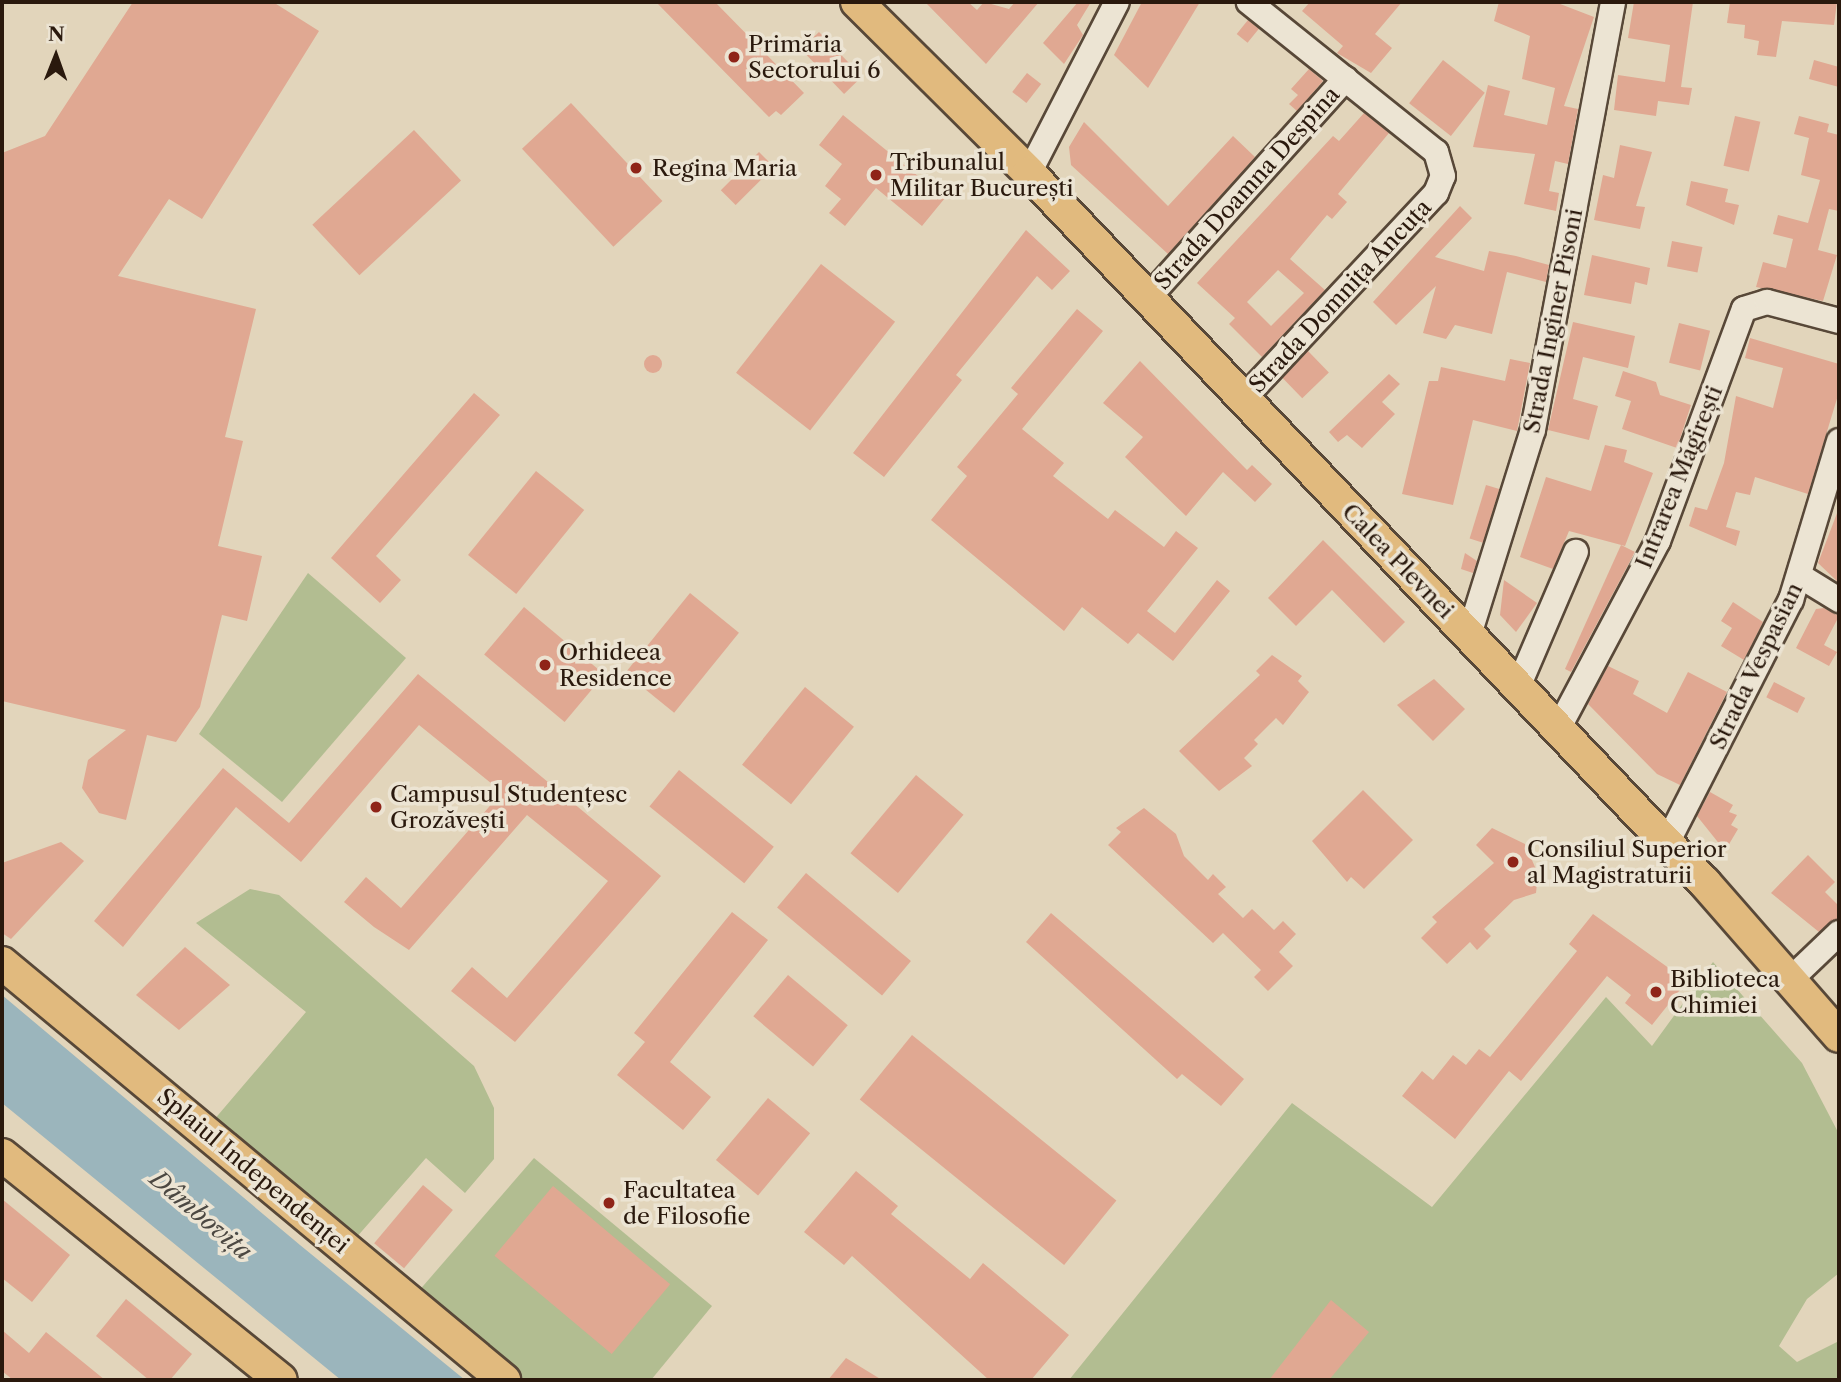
<!DOCTYPE html>
<html>
<head>
<meta charset="utf-8">
<style>
	body { margin:0 }
	#map { position:relative; width:1841px; height:1382px; overflow:hidden; background:#e2d5bb; font-family:"Libre Caslon Text",serif }
	div>[style] { position:absolute }
	.green>* { inset:0; background:#b2bd91 }
	.water>* { inset:0; background:#9bb5bc }
	.building>* { inset:0; background:#e0a892; transform-origin:0 0 }
	.round { border-radius:50% }
	.roads { filter:drop-shadow(2px 0 #584838) drop-shadow(-2px 0 #584838) drop-shadow(0 2px #584838) drop-shadow(0 -2px #584838) }
	.minor>* { height:24px; margin:-12px; padding:0 12px; transform-origin:12px; border-radius:12px; background:#ece4d3 }
	.major>* { height:32px; margin:-16px; padding:0 16px; transform-origin:16px; border-radius:16px; background:#e1ba7e }
	.dots>* { width:19px; height:19px; translate:-50% -50%; box-sizing:border-box; border:4px solid #ece4d3; border-radius:50% }
	span { translate:-50% -50%; white-space:nowrap; text-align:center; line-height:1.15; -webkit-text-stroke:7px #ece4d3; paint-order:stroke }
	.poi-label { font-size:23px; color:#2a190d }
	.left { translate:0 -50%; text-align:left }
	.street-label { font-size:23px; color:#2a190d }
	.water-label { font-size:24px; color:#4c4842; font-style:italic }
	.frame { position:absolute; inset:0; border:4px solid #2a190d; pointer-events:none }
	.north { position:absolute; left:21px; top:21px; width:70px; height:70px; -webkit-text-stroke:5px #ece4d3; paint-order:stroke; rotate:1deg; font-size:19px; font-weight:700; line-height:28px; text-align:center; color:#2a190d }
	.north::after { content:''; display:block; margin:auto; width:24px; height:32px; background:#2a190d; clip-path:polygon(50% 0,100% 100%,50% 72%,0 100%) }
</style>
</head>
<body>
<div id="map">
	<div class="green">
		<i style="clip-path:polygon(308px 573px,406px 658px,282px 802px,199px 734px)"></i>
		<i style="clip-path:polygon(250px 889px,279px 895px,474px 1066px,494px 1108px,494px 1159px,465px 1193px,426px 1158px,355px 1239px,213px 1121px,306px 1012px,196px 923px)"></i>
		<i style="clip-path:polygon(1713px 962px,1802px 1063px,1839px 1134px,1839px 1273px,1807px 1299px,1779px 1346px,1797px 1362px,1839px 1341px,1839px 1380px,1069px 1380px,1292px 1103px,1432px 1207px,1606px 997px,1652px 1046px)"></i>
		<i style="clip-path:polygon(534px 1158px,712px 1306px,651px 1380px,524px 1380px,417px 1293px)"></i>
	</div>
	<div class="water">
		<i style="clip-path:polygon(2px 995px,300px 1245px,465px 1380px,341px 1380px,2px 1103px)"></i>
	</div>
	<div class="building">
		<i style="clip-path:polygon(133px 2px,273px 2px,319px 31px,202px 219px,169px 199px,118px 276px,256px 309px,225px 437px,243px 441px,218px 546px,262px 556px,247px 621px,222px 615px,200px 707px,176px 742px,147px 735px,126px 820px,99px 813px,82px 788px,88px 760px,126px 730px,2px 701px,2px 153px,45px 136px)"></i>
		<i style="clip-path:polygon(656px 2px,715px 2px,804px 93px,781px 115px,776px 111px,769px 117px)"></i>
		<i style="clip-path:polygon(925px 2px,968px 2px,977px 10px,984px 2px,1009px 9px,1015px 2px,1039px 2px,986px 64px)"></i>
		<i style="clip-path:polygon(1078px 2px,1091px 2px,1077px 25px,1083px 35px,1064px 64px,1043px 43px)"></i>
		<i style="clip-path:polygon(1142px 2px,1200px 2px,1148px 88px,1114px 55px)"></i>
		<i style="clip-path:polygon(1310px 2px,1402px 2px,1375px 34px,1392px 48px,1371px 73px,1337px 53px,1343px 46px,1302px 11px)"></i>
		<i style="clip-path:polygon(1499px 2px,1555px 2px,1594px 17px,1564px 106px,1578px 109px,1568px 164px,1555px 161px,1549px 191px,1559px 193px,1556px 211px,1524px 204px,1535px 154px,1473px 147px,1488px 85px,1510px 91px,1504px 115px,1547px 125px,1555px 88px,1522px 79px,1530px 36px,1494px 21px)"></i>
		<i style="clip-path:polygon(1634px 2px,1693px 2px,1681px 87px,1692px 88px,1689px 105px,1658px 101px,1656px 116px,1614px 110px,1618px 75px,1665px 82px,1670px 45px,1628px 38px)"></i>
		<i style="clip-path:polygon(1730px 2px,1837px 2px,1834px 25px,1782px 21px,1776px 57px,1757px 55px,1759px 41px,1744px 38px,1745px 25px,1727px 23px)"></i>
		<i style="left:1248px;top:20px;width:14px;height:18px;rotate:39deg"></i>
		<i style="left:819px;top:32px;width:62px;height:25px;rotate:46deg"></i>
		<i style="left:1443px;top:60px;width:53px;height:55px;rotate:38deg"></i>
		<i style="clip-path:polygon(1814px 60px,1839px 67px,1839px 87px,1809px 79px)"></i>
		<i style="clip-path:polygon(1309px 69px,1323px 81px,1297px 111px,1289px 104px,1298px 95px,1291px 89px)"></i>
		<i style="left:1027px;top:73px;width:18px;height:24px;rotate:38deg"></i>
		<i style="left:571px;top:103px;width:134px;height:67px;rotate:47deg"></i>
		<i style="clip-path:polygon(evenodd,1364px 113px,1389px 133px,1338px 194px,1347px 202px,1332px 219px,1327px 215px,1290px 259px,1325px 290px,1262px 357px,1229px 324px,1235px 318px,1197px 283px,1333px 136px,1339px 141px,1364px 113px,1278px 270px,1304px 293px,1271px 326px,1247px 302px,1278px 270px)"></i>
		<i style="clip-path:polygon(843px 115px,945px 198px,922px 226px,876px 188px,845px 226px,829px 213px,841px 199px,825px 186px,842px 164px,819px 145px)"></i>
		<i style="left:1735px;top:116px;width:26px;height:51px;rotate:13deg"></i>
		<i style="clip-path:polygon(1799px 116px,1829px 124px,1827px 132px,1839px 135px,1839px 211px,1829px 209px,1818px 250px,1837px 255px,1823px 301px,1756px 287px,1763px 262px,1786px 268px,1793px 239px,1773px 234px,1778px 215px,1808px 223px,1820px 180px,1801px 175px,1809px 138px,1794px 134px)"></i>
		<i style="clip-path:polygon(1084px 122px,1168px 206px,1233px 136px,1255px 157px,1168px 254px,1071px 165px,1069px 147px)"></i>
		<i style="left:414px;top:130px;width:69px;height:139px;rotate:47deg"></i>
		<i style="clip-path:polygon(1620px 145px,1652px 152px,1636px 206px,1645px 207px,1640px 229px,1594px 220px,1603px 175px,1614px 178px)"></i>
		<i style="left:759px;top:152px;width:21px;height:54px;rotate:45deg"></i>
		<i style="clip-path:polygon(1691px 181px,1728px 189px,1725px 202px,1739px 205px,1734px 225px,1686px 205px)"></i>
		<i style="clip-path:polygon(1460px 206px,1472px 218px,1435px 257px,1484px 271px,1489px 251px,1516px 256px,1549px 265px,1546px 282px,1507px 272px,1492px 334px,1455px 325px,1446px 339px,1423px 333px,1436px 286px,1396px 325px,1373px 302px)"></i>
		<i style="clip-path:polygon(1026px 230px,1070px 271px,1052px 290px,1037px 276px,956px 375px,962px 380px,884px 477px,853px 453px)"></i>
		<i style="left:1672px;top:241px;width:31px;height:26px;rotate:11deg"></i>
		<i style="clip-path:polygon(1592px 255px,1650px 268px,1647px 285px,1635px 282px,1631px 304px,1584px 295px)"></i>
		<i style="left:821px;top:264px;width:94px;height:138px;rotate:38deg"></i>
		<i style="clip-path:polygon(1077px 309px,1103px 331px,1022px 429px,1064px 463px,1053px 476px,1108px 519px,1115px 510px,1164px 547px,1176px 531px,1198px 548px,1147px 611px,1175px 633px,1217px 580px,1230px 591px,1173px 661px,1138px 633px,1128px 644px,1082px 607px,1064px 631px,931px 520px,967px 476px,957px 467px,1018px 394px,1011px 388px)"></i>
		<i style="clip-path:polygon(1573px 322px,1635px 336px,1628px 368px,1583px 357px,1573px 399px,1598px 406px,1589px 440px,1548px 430px)"></i>
		<i style="left:1679px;top:323px;width:32px;height:41px;rotate:14deg"></i>
		<i style="clip-path:polygon(1750px 338px,1839px 364px,1839px 392px,1808px 494px,1755px 477px,1750px 495px,1736px 492px,1726px 527px,1740px 531px,1736px 546px,1689px 526px,1695px 507px,1707px 510px,1724px 463px,1736px 396px,1773px 408px,1783px 368px,1745px 358px)"></i>
		<i style="left:1308px;top:351px;width:30px;height:37px;rotate:46deg"></i>
		<i class="round" style="left:644px;top:355px;width:18px;height:18px"></i>
		<i style="clip-path:polygon(1510px 359px,1530px 363px,1517px 431px,1473px 420px,1453px 505px,1402px 494px,1429px 381px,1438px 381px,1441px 367px,1505px 381px)"></i>
		<i style="clip-path:polygon(1140px 361px,1247px 470px,1252px 465px,1272px 484px,1255px 502px,1223px 472px,1186px 516px,1125px 457px,1143px 437px,1103px 403px)"></i>
		<i style="clip-path:polygon(1623px 371px,1656px 382px,1660px 395px,1691px 405px,1677px 448px,1622px 429px,1631px 401px,1615px 396px)"></i>
		<i style="clip-path:polygon(1389px 374px,1400px 384px,1382px 402px,1395px 414px,1362px 448px,1347px 435px,1338px 442px,1329px 432px)"></i>
		<i style="clip-path:polygon(474px 393px,500px 415px,376px 556px,401px 580px,380px 603px,331px 558px)"></i>
		<i style="clip-path:polygon(1605px 445px,1627px 450px,1624px 462px,1653px 473px,1625px 546px,1569px 531px,1553px 569px,1520px 557px,1546px 477px,1591px 491px)"></i>
		<i style="left:536px;top:471px;width:62px;height:108px;rotate:39deg"></i>
		<i style="left:1486px;top:485px;width:14px;height:56px;rotate:17deg"></i>
		<i style="clip-path:polygon(1839px 508px,1839px 583px,1818px 563px)"></i>
		<i style="clip-path:polygon(1323px 540px,1405px 622px,1384px 643px,1332px 590px,1296px 626px,1268px 598px)"></i>
		<i style="clip-path:polygon(1621px 545px,1635px 552px,1571px 672px,1565px 669px)"></i>
		<i style="clip-path:polygon(1465px 553px,1477px 561px,1473px 573px,1461px 569px)"></i>
		<i style="clip-path:polygon(1504px 580px,1537px 603px,1516px 632px,1500px 615px)"></i>
		<i style="left:690px;top:593px;width:63px;height:103px;rotate:39deg"></i>
		<i style="clip-path:polygon(1733px 602px,1763px 622px,1744px 660px,1721px 646px,1732px 628px,1721px 621px)"></i>
		<i style="left:524px;top:607px;width:105px;height:62px;rotate:40deg"></i>
		<i style="clip-path:polygon(1824px 608px,1839px 616px,1824px 645px,1837px 652px,1829px 666px,1796px 648px,1816px 609px)"></i>
		<i style="clip-path:polygon(1272px 655px,1302px 676px,1298px 681px,1309px 692px,1283px 725px,1276px 718px,1254px 740px,1258px 744px,1244px 758px,1252px 766px,1219px 791px,1179px 751px,1260px 675px,1256px 671px)"></i>
		<i style="clip-path:polygon(1608px 666px,1639px 681px,1633px 694px,1667px 713px,1688px 672px,1727px 692px,1680px 785px,1657px 774px,1588px 704px)"></i>
		<i style="clip-path:polygon(418px 674px,661px 876px,515px 1042px,451px 991px,472px 967px,507px 998px,608px 881px,527px 815px,409px 950px,374px 927px,344px 902px,366px 877px,401px 908px,502px 792px,419px 725px,301px 862px,236px 807px,123px 947px,94px 921px,223px 768px,289px 823px)"></i>
		<i style="clip-path:polygon(1434px 679px,1465px 709px,1433px 741px,1397px 705px)"></i>
		<i style="left:1774px;top:682px;width:35px;height:17px;rotate:27deg"></i>
		<i style="left:805px;top:687px;width:63px;height:100px;rotate:39deg"></i>
		<i style="left:679px;top:770px;width:122px;height:47px;rotate:39deg"></i>
		<i style="left:916px;top:775px;width:62px;height:102px;rotate:40deg"></i>
		<i style="clip-path:polygon(1363px 790px,1413px 840px,1364px 889px,1351px 877px,1347px 882px,1312px 841px)"></i>
		<i style="clip-path:polygon(1710px 792px,1733px 805px,1729px 812px,1737px 815px,1731px 825px,1738px 829px,1725px 851px,1697px 816px)"></i>
		<i style="clip-path:polygon(1144px 808px,1176px 834px,1184px 856px,1208px 880px,1213px 874px,1226px 887px,1218px 894px,1243px 918px,1252px 909px,1274px 930px,1283px 921px,1296px 934px,1279px 952px,1293px 966px,1268px 991px,1254px 977px,1261px 970px,1223px 933px,1213px 943px,1108px 845px,1121px 832px,1116px 828px)"></i>
		<i style="clip-path:polygon(1492px 828px,1525px 844px,1538px 874px,1536px 893px,1514px 900px,1484px 929px,1491px 936px,1477px 950px,1470px 942px,1447px 964px,1421px 938px,1437px 922px,1432px 917px,1494px 863px,1476px 845px)"></i>
		<i style="clip-path:polygon(61px 842px,84px 861px,11px 939px,2px 933px,2px 863px)"></i>
		<i style="clip-path:polygon(1808px 855px,1835px 882px,1825px 892px,1839px 906px,1839px 919px,1819px 932px,1771px 893px)"></i>
		<i style="left:806px;top:873px;width:137px;height:45px;rotate:40deg"></i>
		<i style="clip-path:polygon(732px 912px,768px 940px,670px 1062px,711px 1097px,683px 1130px,617px 1075px,645px 1042px,634px 1033px)"></i>
		<i style="clip-path:polygon(1051px 913px,1244px 1079px,1221px 1106px,1182px 1074px,1177px 1079px,1026px 942px)"></i>
		<i style="clip-path:polygon(1593px 914px,1687px 981px,1652px 1025px,1625px 1003px,1631px 995px,1607px 976px,1521px 1081px,1509px 1071px,1455px 1139px,1402px 1096px,1422px 1071px,1433px 1080px,1453px 1055px,1466px 1065px,1479px 1049px,1490px 1057px,1577px 951px,1569px 944px)"></i>
		<i style="clip-path:polygon(185px 947px,230px 985px,179px 1030px,136px 995px)"></i>
		<i style="left:788px;top:975px;width:78px;height:54px;rotate:40deg"></i>
		<i style="left:912px;top:1035px;width:263px;height:83px;rotate:39deg"></i>
		<i style="left:768px;top:1098px;width:55px;height:81px;rotate:40deg"></i>
		<i style="clip-path:polygon(856px 1171px,898px 1206px,891px 1214px,970px 1279px,983px 1263px,1069px 1335px,1031px 1380px,989px 1380px,852px 1256px,844px 1265px,804px 1232px)"></i>
		<i style="left:423px;top:1185px;width:39px;height:76px;rotate:40deg"></i>
		<i style="left:553px;top:1186px;width:153px;height:91px;rotate:40deg"></i>
		<i style="clip-path:polygon(2px 1199px,70px 1255px,32px 1302px,2px 1278px)"></i>
		<i style="clip-path:polygon(126px 1299px,192px 1354px,170px 1380px,149px 1380px,96px 1336px)"></i>
		<i style="clip-path:polygon(1331px 1300px,1369px 1332px,1329px 1380px,1269px 1380px)"></i>
		<i style="clip-path:polygon(2px 1330px,29px 1353px,46px 1332px,105px 1380px,13px 1380px,2px 1371px)"></i>
		<i style="clip-path:polygon(846px 1358px,882px 1380px,828px 1380px)"></i>
	</div>
	<div class="roads">
		<div class="minor">
			<i style="left:1029px;top:173px;width:192px;rotate:-62.8deg"></i>
			<i style="left:1148px;top:298px;width:295px;rotate:-48deg"></i>
			<i style="left:1244px;top:398px;width:281px;rotate:-46.9deg"></i>
			<i style="left:1436px;top:193px;width:18px;rotate:-68deg"></i>
			<i style="left:1443px;top:176px;width:25px;rotate:-106deg"></i>
			<i style="left:1436px;top:152px;width:240px;rotate:-141.3deg"></i>
			<i style="left:1800px;top:576px;width:46px;rotate:31.6deg"></i>
			<i style="left:1469px;top:635px;width:215px;rotate:-72.7deg"></i>
			<i style="left:1533px;top:430px;width:435px;rotate:-79.4deg"></i>
			<i style="left:1518px;top:687px;width:147px;rotate:-66.8deg"></i>
			<i style="left:1558px;top:729px;width:213px;rotate:-62deg"></i>
			<i style="left:1658px;top:541px;width:247px;rotate:-69.7deg"></i>
			<i style="left:1744px;top:309px;width:24px;rotate:-17deg"></i>
			<i style="left:1767px;top:302px;width:74px;rotate:14.8deg"></i>
			<i style="left:1667px;top:843px;width:273px;rotate:-63deg"></i>
			<i style="left:1791px;top:600px;width:166px;rotate:-73.2deg"></i>
			<i style="left:1793px;top:977px;width:64px;rotate:-43.7deg"></i>
		</div>
		<div class="major">
			<i style="left:857px;top:2px;width:243px;rotate:44.8deg"></i>
			<i style="left:1029px;top:173px;width:980px;rotate:46.41deg"></i>
			<i style="left:1705px;top:883px;width:203px;rotate:48.8deg"></i>
			<i style="left:2px;top:963px;width:653px;rotate:39.72deg"></i>
			<i style="left:2px;top:1155px;width:358px;rotate:38.9deg"></i>
		</div>
	</div>
	<div class="dots">
		<i style="left:734px;top:57px;background:#8f2418"></i>
		<i style="left:636px;top:168px;background:#8f2418"></i>
		<i style="left:876px;top:175px;background:#8f2418"></i>
		<i style="left:545px;top:665px;background:#8f2418"></i>
		<i style="left:376px;top:807px;background:#8f2418"></i>
		<i style="left:1513px;top:862px;background:#8f2418"></i>
		<i style="left:1656px;top:992px;background:#8f2418"></i>
		<i style="left:609px;top:1203px;background:#8f2418"></i>
	</div>
	<div class="poi-label">
		<span class="left" style="left:748px;top:57px">Primăria<br>Sectorului 6</span>
		<span class="left" style="left:890px;top:175px">Tribunalul<br>Militar București</span>
		<span class="left" style="left:652px;top:168px">Regina Maria</span>
		<span class="left" style="left:559px;top:665px">Orhideea<br>Residence</span>
		<span class="left" style="left:390px;top:807px">Campusul Studențesc<br>Grozăvești</span>
		<span class="left" style="left:1527px;top:862px">Consiliul Superior<br>al Magistraturii</span>
		<span class="left" style="left:1670px;top:992px">Biblioteca<br>Chimiei</span>
		<span class="left" style="left:623px;top:1203px">Facultatea<br>de Filosofie</span>
	</div>
	<div class="street-label">
		<span style="left:1247px;top:188px;rotate:-48deg">Strada Doamna Despina</span>
		<span style="left:1340px;top:296px;rotate:-47deg">Strada Domnița Ancuța</span>
		<span style="left:1553px;top:321px;rotate:-79deg">Strada Inginer Pisoni</span>
		<span style="left:1679px;top:477px;rotate:-68deg">Intrarea Măgirești</span>
		<span style="left:1398px;top:561px;rotate:46deg">Calea Plevnei</span>
		<span style="left:1756px;top:666px;rotate:-64deg">Strada Vespasian</span>
		<span style="left:253px;top:1171px;rotate:40deg">Splaiul Independenței</span>
	</div>
	<div class="water-label">
		<span style="left:201px;top:1215px;rotate:40deg">Dâmbovița</span>
	</div>
	<div class="frame"></div>
	<div class="north">N</div>
</div>
</body>
</html>
